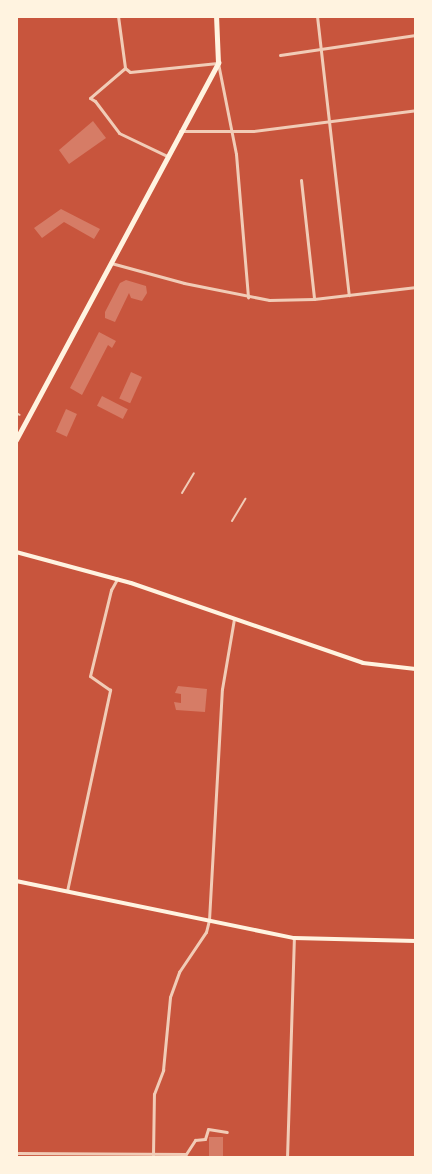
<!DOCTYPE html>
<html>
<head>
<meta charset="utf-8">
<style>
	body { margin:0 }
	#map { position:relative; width:432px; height:1174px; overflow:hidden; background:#c8553d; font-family:Ubuntu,sans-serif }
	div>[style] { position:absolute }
	.building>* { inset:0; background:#d67c66; transform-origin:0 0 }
	.pedestrian>* { height:2px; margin:-1px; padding:0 1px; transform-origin:1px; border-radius:1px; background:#f1ccb7 }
	.minor>* { height:3px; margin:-1.5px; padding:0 1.5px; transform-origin:1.5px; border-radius:1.5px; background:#f1ccb7 }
	.secondary>* { height:4px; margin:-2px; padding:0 2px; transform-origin:2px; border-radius:2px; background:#fff3e0 }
	.primary>* { height:4.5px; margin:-2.25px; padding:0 2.25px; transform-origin:2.25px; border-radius:2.25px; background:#fff3e0 }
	span { translate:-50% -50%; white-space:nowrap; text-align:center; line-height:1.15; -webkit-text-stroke:5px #fff3e0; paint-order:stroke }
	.frame { position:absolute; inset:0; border:18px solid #fff3e0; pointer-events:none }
</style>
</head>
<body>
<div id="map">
	<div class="building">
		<i style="clip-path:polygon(93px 121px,106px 138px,69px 164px,59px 150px)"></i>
		<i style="clip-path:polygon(61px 209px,100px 229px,94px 239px,64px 222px,42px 238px,34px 228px)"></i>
		<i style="clip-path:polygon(126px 280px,146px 286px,147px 293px,142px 301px,131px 298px,129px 293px,115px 322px,105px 318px,105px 312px,120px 283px)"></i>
		<i style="clip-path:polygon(99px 332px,116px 341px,112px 348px,108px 345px,82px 395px,70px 388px)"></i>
		<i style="left:131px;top:372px;width:12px;height:29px;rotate:24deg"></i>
		<i style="left:102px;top:396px;width:29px;height:11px;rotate:27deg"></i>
		<i style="left:66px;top:409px;width:12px;height:25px;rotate:24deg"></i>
		<i style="clip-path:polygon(178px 686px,207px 689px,205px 712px,176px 710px,174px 702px,181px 703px,181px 694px,175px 693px)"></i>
		<i style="left:209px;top:1137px;width:14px;height:21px"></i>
	</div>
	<div class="pedestrian">
		<i style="left:16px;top:413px;width:4px;rotate:27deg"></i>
		<i style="left:182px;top:493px;width:23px;rotate:-59deg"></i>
		<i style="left:232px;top:521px;width:26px;rotate:-59deg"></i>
	</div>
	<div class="minor">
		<i style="left:118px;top:16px;width:52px;rotate:82.3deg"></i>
		<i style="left:125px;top:68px;width:6px;rotate:39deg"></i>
		<i style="left:130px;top:72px;width:88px;rotate:-5.8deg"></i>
		<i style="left:218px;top:63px;width:93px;rotate:78.8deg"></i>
		<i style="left:236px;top:154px;width:144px;rotate:85.2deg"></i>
		<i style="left:317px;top:16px;width:281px;rotate:83.5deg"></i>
		<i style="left:280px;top:55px;width:137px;rotate:-8.4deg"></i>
		<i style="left:125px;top:68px;width:46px;rotate:139.4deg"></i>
		<i style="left:90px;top:98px;width:6px;rotate:31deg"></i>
		<i style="left:95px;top:101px;width:40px;rotate:53deg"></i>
		<i style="left:119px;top:133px;width:53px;rotate:25.6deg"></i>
		<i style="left:180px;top:131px;width:73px"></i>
		<i style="left:253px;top:131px;width:164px;rotate:-7.3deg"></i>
		<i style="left:301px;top:180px;width:119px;rotate:83.7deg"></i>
		<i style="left:111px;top:263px;width:76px;rotate:15.3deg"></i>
		<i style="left:184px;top:283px;width:87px;rotate:11.3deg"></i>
		<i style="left:269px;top:300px;width:45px;rotate:-1.3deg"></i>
		<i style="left:314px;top:299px;width:103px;rotate:-6.7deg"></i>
		<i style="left:67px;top:891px;width:206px;rotate:-77.9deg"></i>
		<i style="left:110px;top:690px;width:24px;rotate:-145deg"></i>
		<i style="left:90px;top:676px;width:89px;rotate:-76.3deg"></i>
		<i style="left:111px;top:590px;width:13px;rotate:-61deg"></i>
		<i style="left:16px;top:1153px;width:170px;rotate:0.3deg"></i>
		<i style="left:186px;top:1154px;width:17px;rotate:-57deg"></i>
		<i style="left:195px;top:1140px;width:10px;rotate:-6deg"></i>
		<i style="left:205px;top:1139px;width:10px;rotate:-73deg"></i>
		<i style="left:208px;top:1129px;width:19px;rotate:9deg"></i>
		<i style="left:153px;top:1155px;width:61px;rotate:-89.1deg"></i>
		<i style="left:154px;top:1094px;width:26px;rotate:-69deg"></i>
		<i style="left:163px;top:1070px;width:73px;rotate:-84.5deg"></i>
		<i style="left:170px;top:997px;width:27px;rotate:-70deg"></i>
		<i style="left:179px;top:972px;width:48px;rotate:-56deg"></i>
		<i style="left:206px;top:932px;width:12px;rotate:-76deg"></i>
		<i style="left:209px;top:920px;width:231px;rotate:-86.8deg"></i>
		<i style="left:222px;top:689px;width:71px;rotate:-80.3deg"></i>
		<i style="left:287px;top:1158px;width:220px;rotate:-88.2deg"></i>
	</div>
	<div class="secondary">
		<i style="left:16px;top:552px;width:119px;rotate:15.1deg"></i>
		<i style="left:131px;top:583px;width:245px;rotate:19deg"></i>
		<i style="left:363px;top:663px;width:53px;rotate:6.5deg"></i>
		<i style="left:16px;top:881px;width:284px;rotate:11.6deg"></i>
		<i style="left:294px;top:938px;width:122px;rotate:1.4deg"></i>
	</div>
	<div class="primary">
		<i style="left:16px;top:440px;width:428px;rotate:-61.8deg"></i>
		<i style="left:218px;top:63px;width:47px;rotate:-92.4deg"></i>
	</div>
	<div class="frame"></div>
</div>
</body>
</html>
